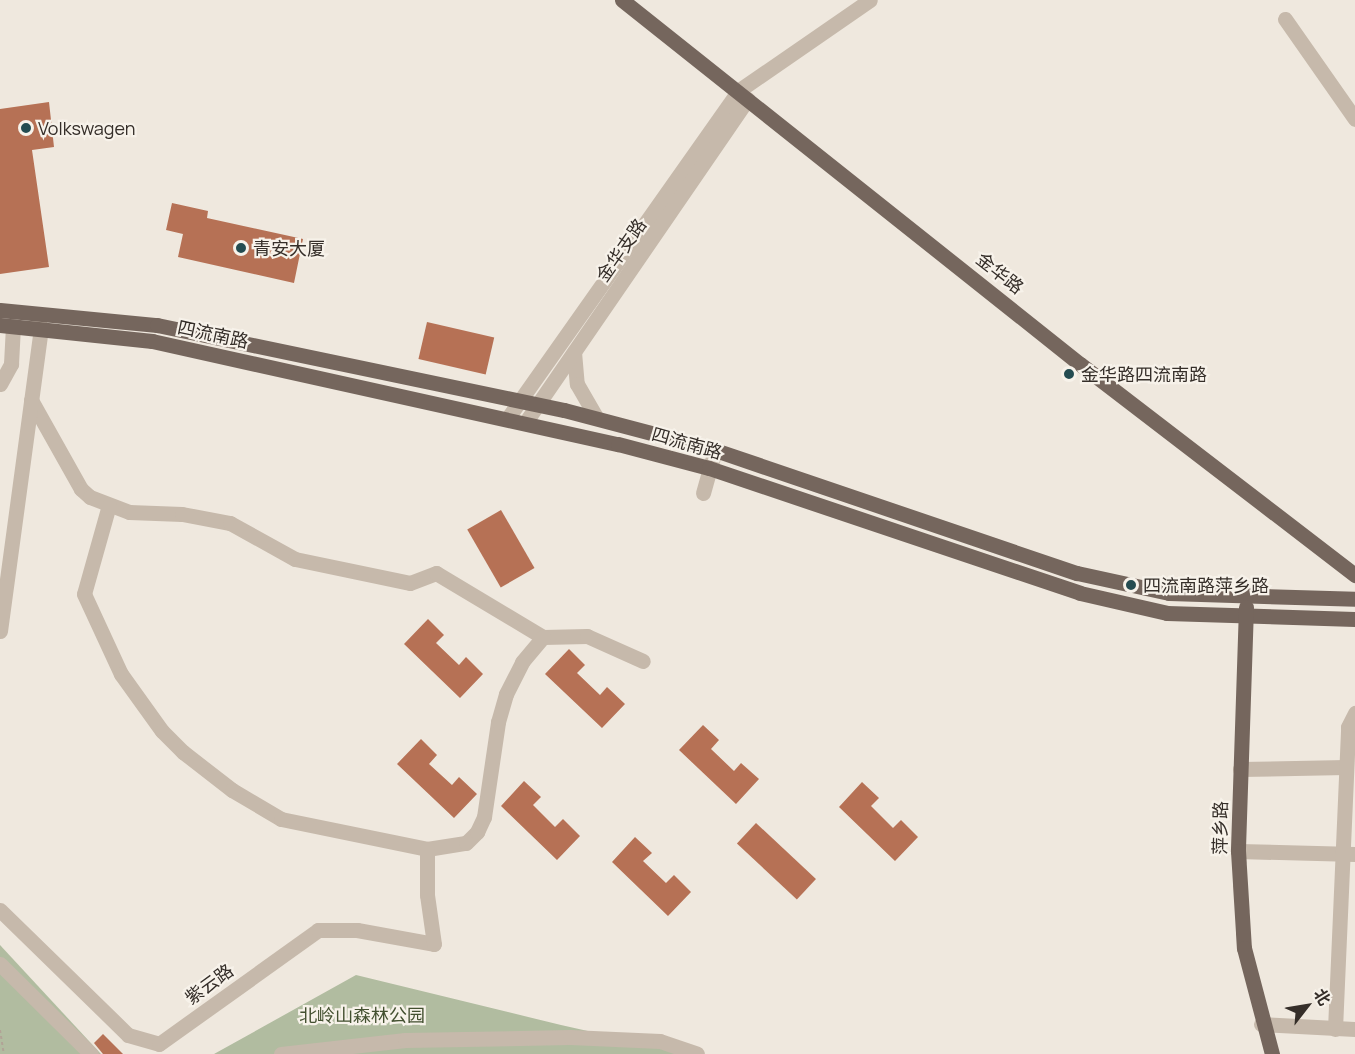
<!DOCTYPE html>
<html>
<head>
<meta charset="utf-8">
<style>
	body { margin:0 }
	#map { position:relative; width:1355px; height:1054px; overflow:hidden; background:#efe8de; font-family:Manrope,"Noto Sans SC",sans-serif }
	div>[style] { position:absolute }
	.green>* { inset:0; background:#b1bca0 }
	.building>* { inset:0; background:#b67155; transform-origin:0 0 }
	.path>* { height:2px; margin-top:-1px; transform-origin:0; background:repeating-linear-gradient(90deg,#b1a396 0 3px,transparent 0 6px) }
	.minor>* { height:15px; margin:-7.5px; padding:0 7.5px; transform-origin:7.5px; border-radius:7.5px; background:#c6b9ab }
	.major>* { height:15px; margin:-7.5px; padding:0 7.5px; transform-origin:7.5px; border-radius:7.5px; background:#75665d }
	.dots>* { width:16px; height:16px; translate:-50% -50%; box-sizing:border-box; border:3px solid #f7f2ea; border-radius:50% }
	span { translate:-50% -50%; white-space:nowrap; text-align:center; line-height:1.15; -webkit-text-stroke:4.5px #f7f2ea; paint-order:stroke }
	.poi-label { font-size:18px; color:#352e29 }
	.left { translate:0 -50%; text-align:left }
	.street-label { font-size:18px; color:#352e29 }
	.park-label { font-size:18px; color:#435030 }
	.north { position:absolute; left:1277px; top:976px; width:60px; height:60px; -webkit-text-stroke:4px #f7f2ea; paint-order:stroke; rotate:59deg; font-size:16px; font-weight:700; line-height:24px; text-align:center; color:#352e29 }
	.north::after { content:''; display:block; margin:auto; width:21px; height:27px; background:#352e29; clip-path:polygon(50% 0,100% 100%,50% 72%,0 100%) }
</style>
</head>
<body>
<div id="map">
	<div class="green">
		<i style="clip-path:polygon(0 945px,101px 1054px,0 1054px)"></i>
		<i style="clip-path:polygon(356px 975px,561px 1025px,690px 1054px,214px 1054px)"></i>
	</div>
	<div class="building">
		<i style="clip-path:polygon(49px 102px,54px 147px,32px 150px,49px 267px,0 274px,0 109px)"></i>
		<i style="clip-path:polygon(172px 203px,208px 211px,207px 218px,303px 239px,294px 283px,178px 257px,183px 234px,166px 230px)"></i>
		<i style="left:427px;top:322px;width:69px;height:38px;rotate:13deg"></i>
		<i style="left:501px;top:510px;width:67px;height:39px;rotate:60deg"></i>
		<i style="clip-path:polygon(428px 619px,444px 635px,436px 643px,459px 665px,466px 657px,483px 674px,460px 698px,404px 644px)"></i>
		<i style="clip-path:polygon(569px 649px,585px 665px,577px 673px,600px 695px,607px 687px,625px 704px,602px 728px,545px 674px)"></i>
		<i style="clip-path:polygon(703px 725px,719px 740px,711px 749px,734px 771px,741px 763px,759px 779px,736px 804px,679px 750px)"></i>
		<i style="clip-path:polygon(421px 739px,437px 755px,429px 764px,452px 785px,459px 777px,477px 794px,454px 818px,397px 764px)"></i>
		<i style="clip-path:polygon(524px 781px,541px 797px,533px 805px,555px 827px,563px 819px,580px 836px,557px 860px,501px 806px)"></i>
		<i style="clip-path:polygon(862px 782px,879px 798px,871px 806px,893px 828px,901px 820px,918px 837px,895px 861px,839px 807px)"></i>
		<i style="left:756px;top:823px;width:82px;height:28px;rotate:43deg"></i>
		<i style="clip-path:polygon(635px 837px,652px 853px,643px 861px,666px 883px,674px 875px,691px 892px,668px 916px,612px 862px)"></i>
		<i style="clip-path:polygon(103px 1034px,123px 1054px,103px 1054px,94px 1043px)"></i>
	</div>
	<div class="path">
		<i style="left:0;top:1030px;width:24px;rotate:81deg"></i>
	</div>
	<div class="minor">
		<i style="left:1285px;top:19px;width:122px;rotate:55deg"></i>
		<i style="left:574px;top:352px;width:32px;rotate:85deg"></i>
		<i style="left:577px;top:384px;width:39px;rotate:60deg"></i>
		<i style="left:0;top:384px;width:23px;rotate:-61deg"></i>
		<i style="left:11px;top:364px;width:38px;rotate:-87deg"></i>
		<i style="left:31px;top:400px;width:102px;rotate:60.7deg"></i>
		<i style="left:81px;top:489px;width:12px;rotate:42deg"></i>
		<i style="left:90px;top:497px;width:42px;rotate:21deg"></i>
		<i style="left:129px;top:512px;width:53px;rotate:2.2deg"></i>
		<i style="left:182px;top:514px;width:49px;rotate:10.6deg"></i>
		<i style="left:230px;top:523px;width:74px;rotate:29deg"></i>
		<i style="left:295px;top:559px;width:117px;rotate:11.8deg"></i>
		<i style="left:410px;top:583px;width:28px;rotate:-21deg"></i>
		<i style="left:436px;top:573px;width:125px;rotate:30.9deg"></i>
		<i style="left:543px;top:637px;width:44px;rotate:-1.3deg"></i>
		<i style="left:587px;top:636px;width:61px;rotate:24.1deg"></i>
		<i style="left:507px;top:419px;width:401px;rotate:-54.8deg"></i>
		<i style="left:738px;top:91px;width:160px;rotate:-34.6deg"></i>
		<i style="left:525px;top:423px;width:393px;rotate:-55.5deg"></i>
		<i style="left:703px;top:493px;width:45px;rotate:-74.4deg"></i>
		<i style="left:109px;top:505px;width:92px;rotate:105.7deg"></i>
		<i style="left:84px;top:594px;width:88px;rotate:65.2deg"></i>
		<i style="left:121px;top:674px;width:70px;rotate:54.3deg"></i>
		<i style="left:162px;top:731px;width:30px;rotate:45deg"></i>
		<i style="left:183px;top:752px;width:62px;rotate:37.8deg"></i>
		<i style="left:232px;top:790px;width:57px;rotate:30.6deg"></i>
		<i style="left:281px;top:819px;width:149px;rotate:11.6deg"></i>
		<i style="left:427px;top:849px;width:39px;rotate:-9deg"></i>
		<i style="left:466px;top:843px;width:16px;rotate:-45deg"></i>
		<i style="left:477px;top:832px;width:17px;rotate:-65deg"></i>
		<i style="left:484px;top:817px;width:96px;rotate:-81.6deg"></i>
		<i style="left:498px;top:722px;width:29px;rotate:-74deg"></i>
		<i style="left:506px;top:694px;width:36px;rotate:-63deg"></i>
		<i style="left:522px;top:662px;width:33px;rotate:-50deg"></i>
		<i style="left:0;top:631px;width:306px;rotate:-82.3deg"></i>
		<i style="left:41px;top:328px;width:11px;rotate:-112deg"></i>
		<i style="left:1240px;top:769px;width:106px;rotate:-1.1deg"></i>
		<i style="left:1238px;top:851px;width:117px;rotate:1.5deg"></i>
		<i style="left:0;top:910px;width:179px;rotate:44.3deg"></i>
		<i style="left:128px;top:1035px;width:32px;rotate:16deg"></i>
		<i style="left:159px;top:1044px;width:196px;rotate:-35.6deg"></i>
		<i style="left:318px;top:930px;width:39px"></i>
		<i style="left:357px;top:930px;width:78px;rotate:10.3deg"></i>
		<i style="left:434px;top:944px;width:49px;rotate:-98.1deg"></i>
		<i style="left:427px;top:895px;width:46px;rotate:-90deg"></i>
		<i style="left:0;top:964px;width:128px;rotate:44.7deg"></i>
		<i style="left:1261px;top:1024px;width:94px;rotate:3deg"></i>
		<i style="left:1335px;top:1029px;width:302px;rotate:-87.5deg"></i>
		<i style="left:1348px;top:727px;width:16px;rotate:-63deg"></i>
		<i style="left:281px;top:1054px;width:125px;rotate:-6.4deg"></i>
		<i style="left:405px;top:1040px;width:165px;rotate:-1deg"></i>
		<i style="left:570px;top:1037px;width:90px;rotate:2.5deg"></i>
		<i style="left:660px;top:1041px;width:39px;rotate:19deg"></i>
	</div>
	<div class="major">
		<i style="left:622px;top:0;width:585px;rotate:38.48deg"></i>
		<i style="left:1080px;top:364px;width:347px;rotate:37.5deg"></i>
		<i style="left:0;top:310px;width:158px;rotate:5.5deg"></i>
		<i style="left:157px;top:325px;width:416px;rotate:11.8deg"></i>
		<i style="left:564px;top:410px;width:156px;rotate:14.8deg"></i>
		<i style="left:715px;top:450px;width:382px;rotate:18.8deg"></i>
		<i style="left:1077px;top:573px;width:94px;rotate:12.3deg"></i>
		<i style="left:1169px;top:593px;width:186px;rotate:1.8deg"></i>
		<i style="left:0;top:325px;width:153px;rotate:6deg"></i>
		<i style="left:152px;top:341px;width:477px;rotate:12.5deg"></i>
		<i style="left:618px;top:444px;width:94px;rotate:14.8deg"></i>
		<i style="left:709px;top:468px;width:391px;rotate:18.6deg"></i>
		<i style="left:1080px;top:593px;width:89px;rotate:12.9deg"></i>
		<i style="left:1167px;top:613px;width:188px;rotate:1.8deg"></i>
		<i style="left:1246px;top:607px;width:244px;rotate:91.9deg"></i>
		<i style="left:1238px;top:851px;width:97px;rotate:86.5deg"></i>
		<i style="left:1244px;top:948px;width:110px;rotate:75.2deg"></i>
	</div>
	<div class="dots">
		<i style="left:26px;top:128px;background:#244c51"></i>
		<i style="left:241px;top:248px;background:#244c51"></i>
		<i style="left:1069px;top:374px;background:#244c51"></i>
		<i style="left:1131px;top:585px;background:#244c51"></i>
	</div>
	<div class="poi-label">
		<span class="left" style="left:38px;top:128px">Volkswagen</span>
		<span class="left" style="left:253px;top:248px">青安大厦</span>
		<span class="left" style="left:1081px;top:374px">金华路四流南路</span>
		<span class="left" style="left:1143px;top:585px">四流南路萍乡路</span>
	</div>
	<div class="street-label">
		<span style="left:621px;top:250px;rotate:-55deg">金华支路</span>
		<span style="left:1000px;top:273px;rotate:38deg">金华路</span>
		<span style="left:213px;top:334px;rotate:12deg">四流南路</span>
		<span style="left:687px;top:443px;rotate:16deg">四流南路</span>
		<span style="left:1220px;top:828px;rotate:-89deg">萍乡路</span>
		<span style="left:209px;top:984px;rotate:-36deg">紫云路</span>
	</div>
	<div class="park-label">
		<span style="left:362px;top:1015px">北岭山森林公园</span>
	</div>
	<div class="north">北</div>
</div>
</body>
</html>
